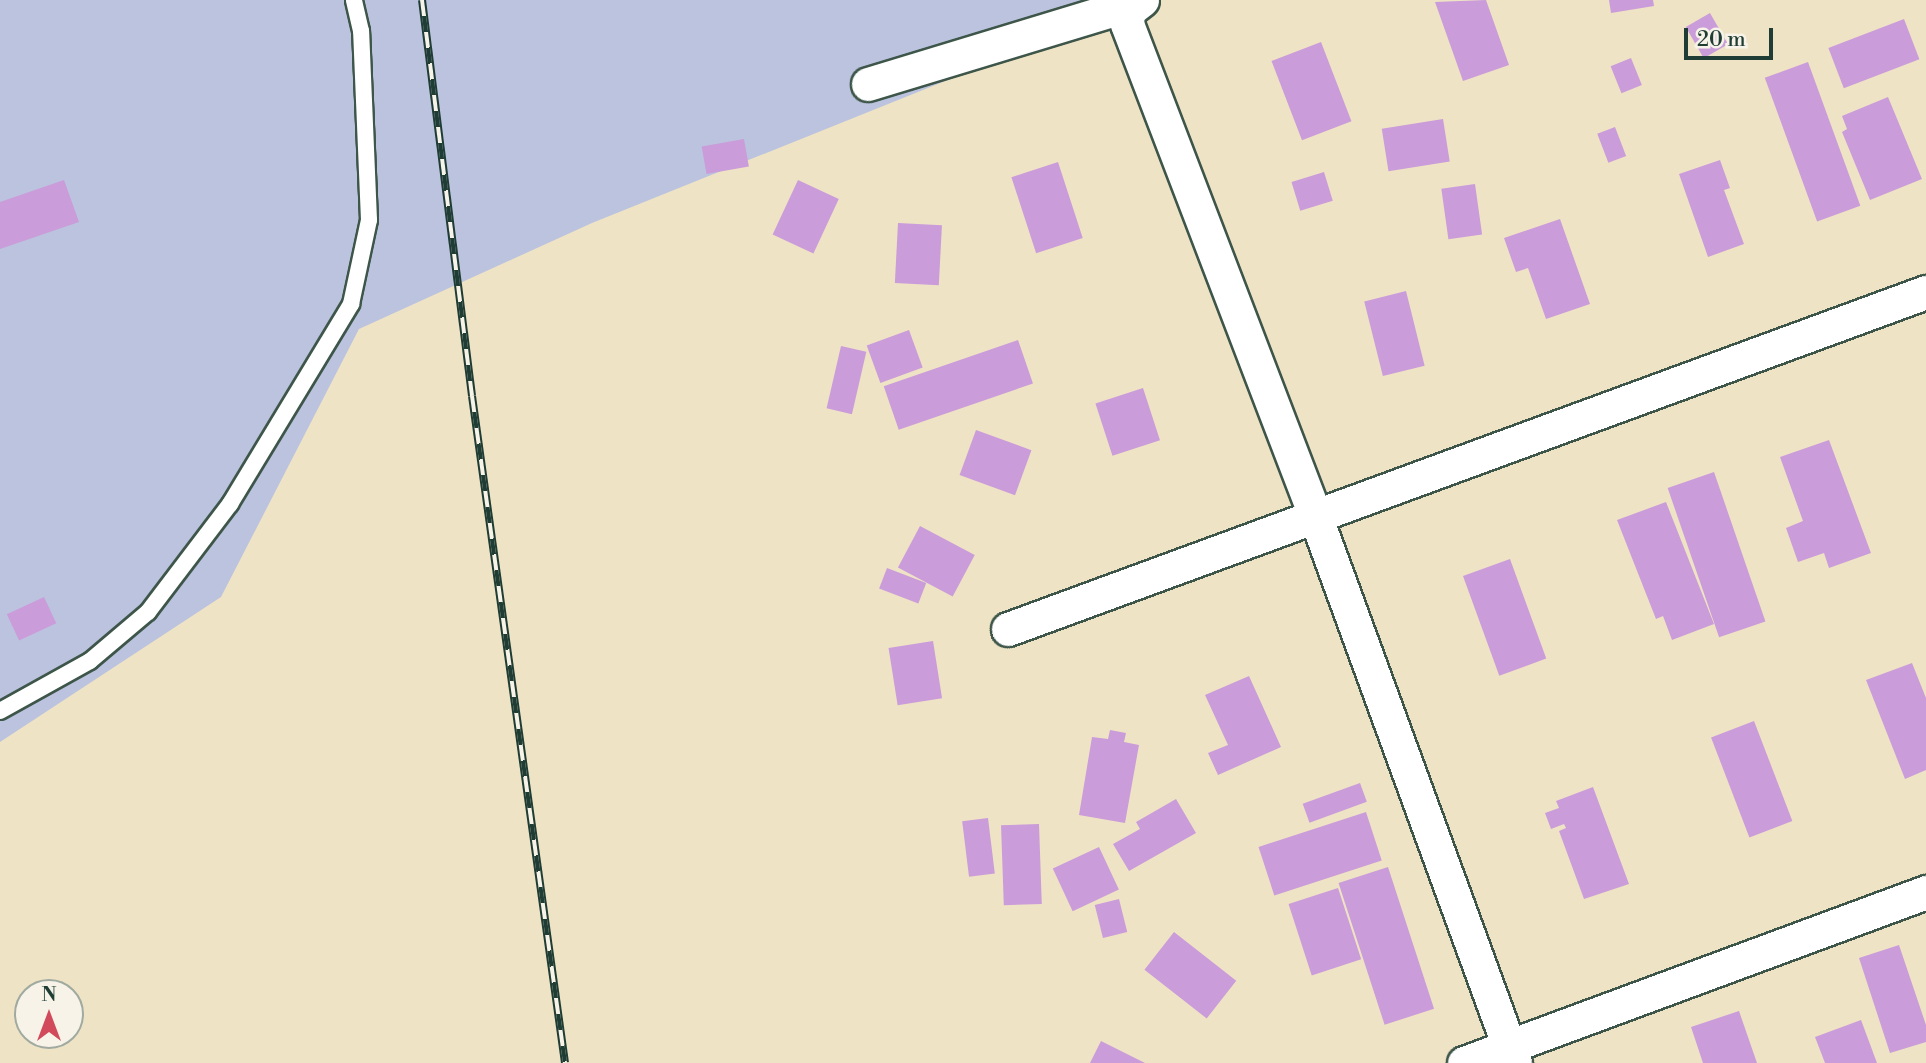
<!DOCTYPE html>
<html>
<head>
<meta charset="utf-8">
<style>
	body { margin:0 }
	#map { position:relative; width:1926px; height:1063px; overflow:hidden; background:#efe3c5; font-family:"Libre Bodoni",serif }
	div>[style] { position:absolute }
	.industrial>* { inset:0; background:#bcc3de }
	.building>* { inset:0; background:#ca9cda; transform-origin:0 0 }
	.roads { filter:drop-shadow(2px 0 #3e564a) drop-shadow(-2px 0 #3e564a) drop-shadow(0 2px #3e564a) drop-shadow(0 -2px #3e564a) }
	.lane>* { height:16px; margin:-8px; padding:0 8px; transform-origin:8px; border-radius:8px; background:#fff }
	.street>* { height:33px; margin:-16.5px; padding:0 16.5px; transform-origin:16.5px; border-radius:16.5px; background:#fff }
	.rail>* { height:8px; margin-top:-4px; transform-origin:0; background:repeating-linear-gradient(90deg,#f7f3e8 0 16px,#1f3d34 0 32px); box-sizing:border-box; border-block:2px solid #1f3d34 }
	span { translate:-50% -50%; white-space:nowrap; text-align:center; line-height:1.15; -webkit-text-stroke:6px #f7f3e8; paint-order:stroke }
	.north { position:absolute; left:14px; top:979px; width:70px; height:70px; box-sizing:border-box; background:#f7f3e8; border:2px solid #a1aaa0; border-radius:50%; rotate:0deg; font-size:19px; font-weight:700; line-height:28px; text-align:center; color:#1f3d34 }
	.north::after { content:''; display:block; margin:auto; width:24px; height:32px; background:#d1495b; clip-path:polygon(50% 0,100% 100%,50% 72%,0 100%) }
	.scale { position:absolute; left:1684px; top:28px; width:89px; height:32px; box-sizing:border-box; border:4px solid #1f3d34; border-top:0; padding-left:9px; font-size:21px; line-height:24px; white-space:nowrap; color:#1f3d34; -webkit-text-stroke:5px #f7f3e8; paint-order:stroke }
</style>
</head>
<body>
<div id="map">
	<div class="industrial">
		<i style="clip-path:polygon(0 0,1144px 0,1144px 1px,592px 223px,359px 329px,221px 597px,0 742px)"></i>
	</div>
	<div class="building">
		<i style="clip-path:polygon(1486px 0,1509px 65px,1463px 81px,1435px 2px)"></i>
		<i style="clip-path:polygon(1609px 0,1653px 0,1654px 6px,1611px 13px)"></i>
		<i style="left:1710px;top:13px;width:36px;height:28px;rotate:60deg"></i>
		<i style="left:1904px;top:19px;width:43px;height:81px;rotate:69deg"></i>
		<i style="left:1321px;top:42px;width:85px;height:53px;rotate:69deg"></i>
		<i style="left:1631px;top:58px;width:29px;height:22px;rotate:68deg"></i>
		<i style="left:1808px;top:62px;width:153px;height:46px;rotate:70deg"></i>
		<i style="clip-path:polygon(1888px 97px,1922px 179px,1870px 200px,1842px 132px,1847px 129px,1842px 116px)"></i>
		<i style="left:1443px;top:119px;width:43px;height:62px;rotate:81deg"></i>
		<i style="left:1615px;top:127px;width:31px;height:19px;rotate:69deg"></i>
		<i style="left:744px;top:139px;width:28px;height:43px;rotate:80deg"></i>
		<i style="clip-path:polygon(1720px 160px,1730px 188px,1724px 190px,1744px 244px,1708px 257px,1679px 174px)"></i>
		<i style="left:1058px;top:162px;width:80px;height:49px;rotate:72deg"></i>
		<i style="left:1324px;top:172px;width:30px;height:34px;rotate:73deg"></i>
		<i style="clip-path:polygon(64px 180px,79px 222px,0 249px,0 202px)"></i>
		<i style="left:798px;top:180px;width:45px;height:60px;rotate:25deg"></i>
		<i style="left:1475px;top:184px;width:51px;height:34px;rotate:82deg"></i>
		<i style="clip-path:polygon(1560px 219px,1590px 304px,1546px 319px,1528px 268px,1516px 272px,1504px 238px)"></i>
		<i style="left:898px;top:223px;width:44px;height:60px;rotate:3deg"></i>
		<i style="left:1406px;top:291px;width:77px;height:43px;rotate:76deg"></i>
		<i style="left:909px;top:330px;width:40px;height:45px;rotate:70deg"></i>
		<i style="left:1018px;top:340px;width:46px;height:142px;rotate:71deg"></i>
		<i style="left:841px;top:346px;width:26px;height:64px;rotate:13deg"></i>
		<i style="left:1143px;top:388px;width:55px;height:50px;rotate:72deg"></i>
		<i style="left:976px;top:430px;width:59px;height:48px;rotate:20deg"></i>
		<i style="clip-path:polygon(1829px 440px,1871px 553px,1829px 568px,1824px 553px,1798px 562px,1786px 528px,1803px 521px,1780px 457px)"></i>
		<i style="left:1714px;top:472px;width:158px;height:49px;rotate:71deg"></i>
		<i style="clip-path:polygon(1666px 502px,1714px 624px,1672px 640px,1663px 616px,1656px 619px,1617px 520px)"></i>
		<i style="left:920px;top:526px;width:62px;height:47px;rotate:28deg"></i>
		<i style="left:1510px;top:559px;width:106px;height:50px;rotate:70deg"></i>
		<i style="left:887px;top:568px;width:42px;height:22px;rotate:21deg"></i>
		<i style="left:44px;top:597px;width:29px;height:41px;rotate:65deg"></i>
		<i style="left:933px;top:641px;width:58px;height:45px;rotate:81deg"></i>
		<i style="clip-path:polygon(1912px 663px,1926px 698px,1926px 770px,1905px 779px,1866px 680px)"></i>
		<i style="clip-path:polygon(1249px 676px,1281px 747px,1218px 775px,1208px 753px,1228px 745px,1205px 695px)"></i>
		<i style="left:1754px;top:721px;width:107px;height:46px;rotate:69deg"></i>
		<i style="clip-path:polygon(1110px 730px,1126px 733px,1124px 742px,1139px 745px,1125px 823px,1079px 815px,1092px 737px,1108px 739px)"></i>
		<i style="left:1360px;top:783px;width:20px;height:61px;rotate:70deg"></i>
		<i style="clip-path:polygon(1593px 787px,1629px 884px,1584px 899px,1559px 831px,1566px 828px,1564px 824px,1551px 829px,1545px 813px,1559px 808px,1556px 801px)"></i>
		<i style="clip-path:polygon(1176px 799px,1196px 833px,1129px 871px,1113px 844px,1140px 829px,1136px 822px)"></i>
		<i style="left:1366px;top:812px;width:51px;height:113px;rotate:72deg"></i>
		<i style="left:988px;top:818px;width:56px;height:26px;rotate:83deg"></i>
		<i style="left:1039px;top:824px;width:80px;height:38px;rotate:88deg"></i>
		<i style="left:1099px;top:847px;width:47px;height:51px;rotate:65deg"></i>
		<i style="left:1388px;top:867px;width:149px;height:52px;rotate:72deg"></i>
		<i style="left:1338px;top:888px;width:75px;height:52px;rotate:72deg"></i>
		<i style="left:1119px;top:899px;width:34px;height:25px;rotate:76deg"></i>
		<i style="left:1174px;top:932px;width:79px;height:48px;rotate:38deg"></i>
		<i style="clip-path:polygon(1899px 945px,1926px 1025px,1926px 1042px,1890px 1053px,1859px 958px)"></i>
		<i style="clip-path:polygon(1739px 1011px,1757px 1063px,1703px 1063px,1691px 1027px)"></i>
		<i style="clip-path:polygon(1861px 1020px,1877px 1063px,1825px 1063px,1815px 1037px)"></i>
		<i style="clip-path:polygon(1101px 1041px,1145px 1063px,1090px 1063px)"></i>
	</div>
	<div class="roads">
		<div class="lane">
			<i style="left:0;top:711px;width:103px;rotate:-29.1deg"></i>
			<i style="left:90px;top:661px;width:76px;rotate:-40.2deg"></i>
			<i style="left:148px;top:612px;width:136px;rotate:-52.8deg"></i>
			<i style="left:230px;top:504px;width:234px;rotate:-58.8deg"></i>
			<i style="left:351px;top:304px;width:86px;rotate:-77.9deg"></i>
			<i style="left:369px;top:220px;width:189px;rotate:-92.4deg"></i>
			<i style="left:361px;top:31px;width:32px;rotate:-103deg"></i>
		</div>
		<div class="street">
			<i style="left:1142px;top:0;width:18px;rotate:142deg"></i>
			<i style="left:1128px;top:11px;width:13px;rotate:94deg"></i>
			<i style="left:1127px;top:24px;width:529px;rotate:69.06deg"></i>
			<i style="left:1316px;top:518px;width:580px;rotate:69.94deg"></i>
			<i style="left:868px;top:84px;width:278px;rotate:-16.9deg"></i>
			<i style="left:1008px;top:629px;width:978px;rotate:-20.16deg"></i>
			<i style="left:1464px;top:1063px;width:493px;rotate:-20.3deg"></i>
		</div>
	</div>
	<div class="rail">
		<i style="left:422px;top:0;width:399px;rotate:82.8deg"></i>
		<i style="left:472px;top:396px;width:673px;rotate:82.06deg"></i>
	</div>
	<div class="north">N</div>
	<div class="scale">20 m</div>
</div>
</body>
</html>
